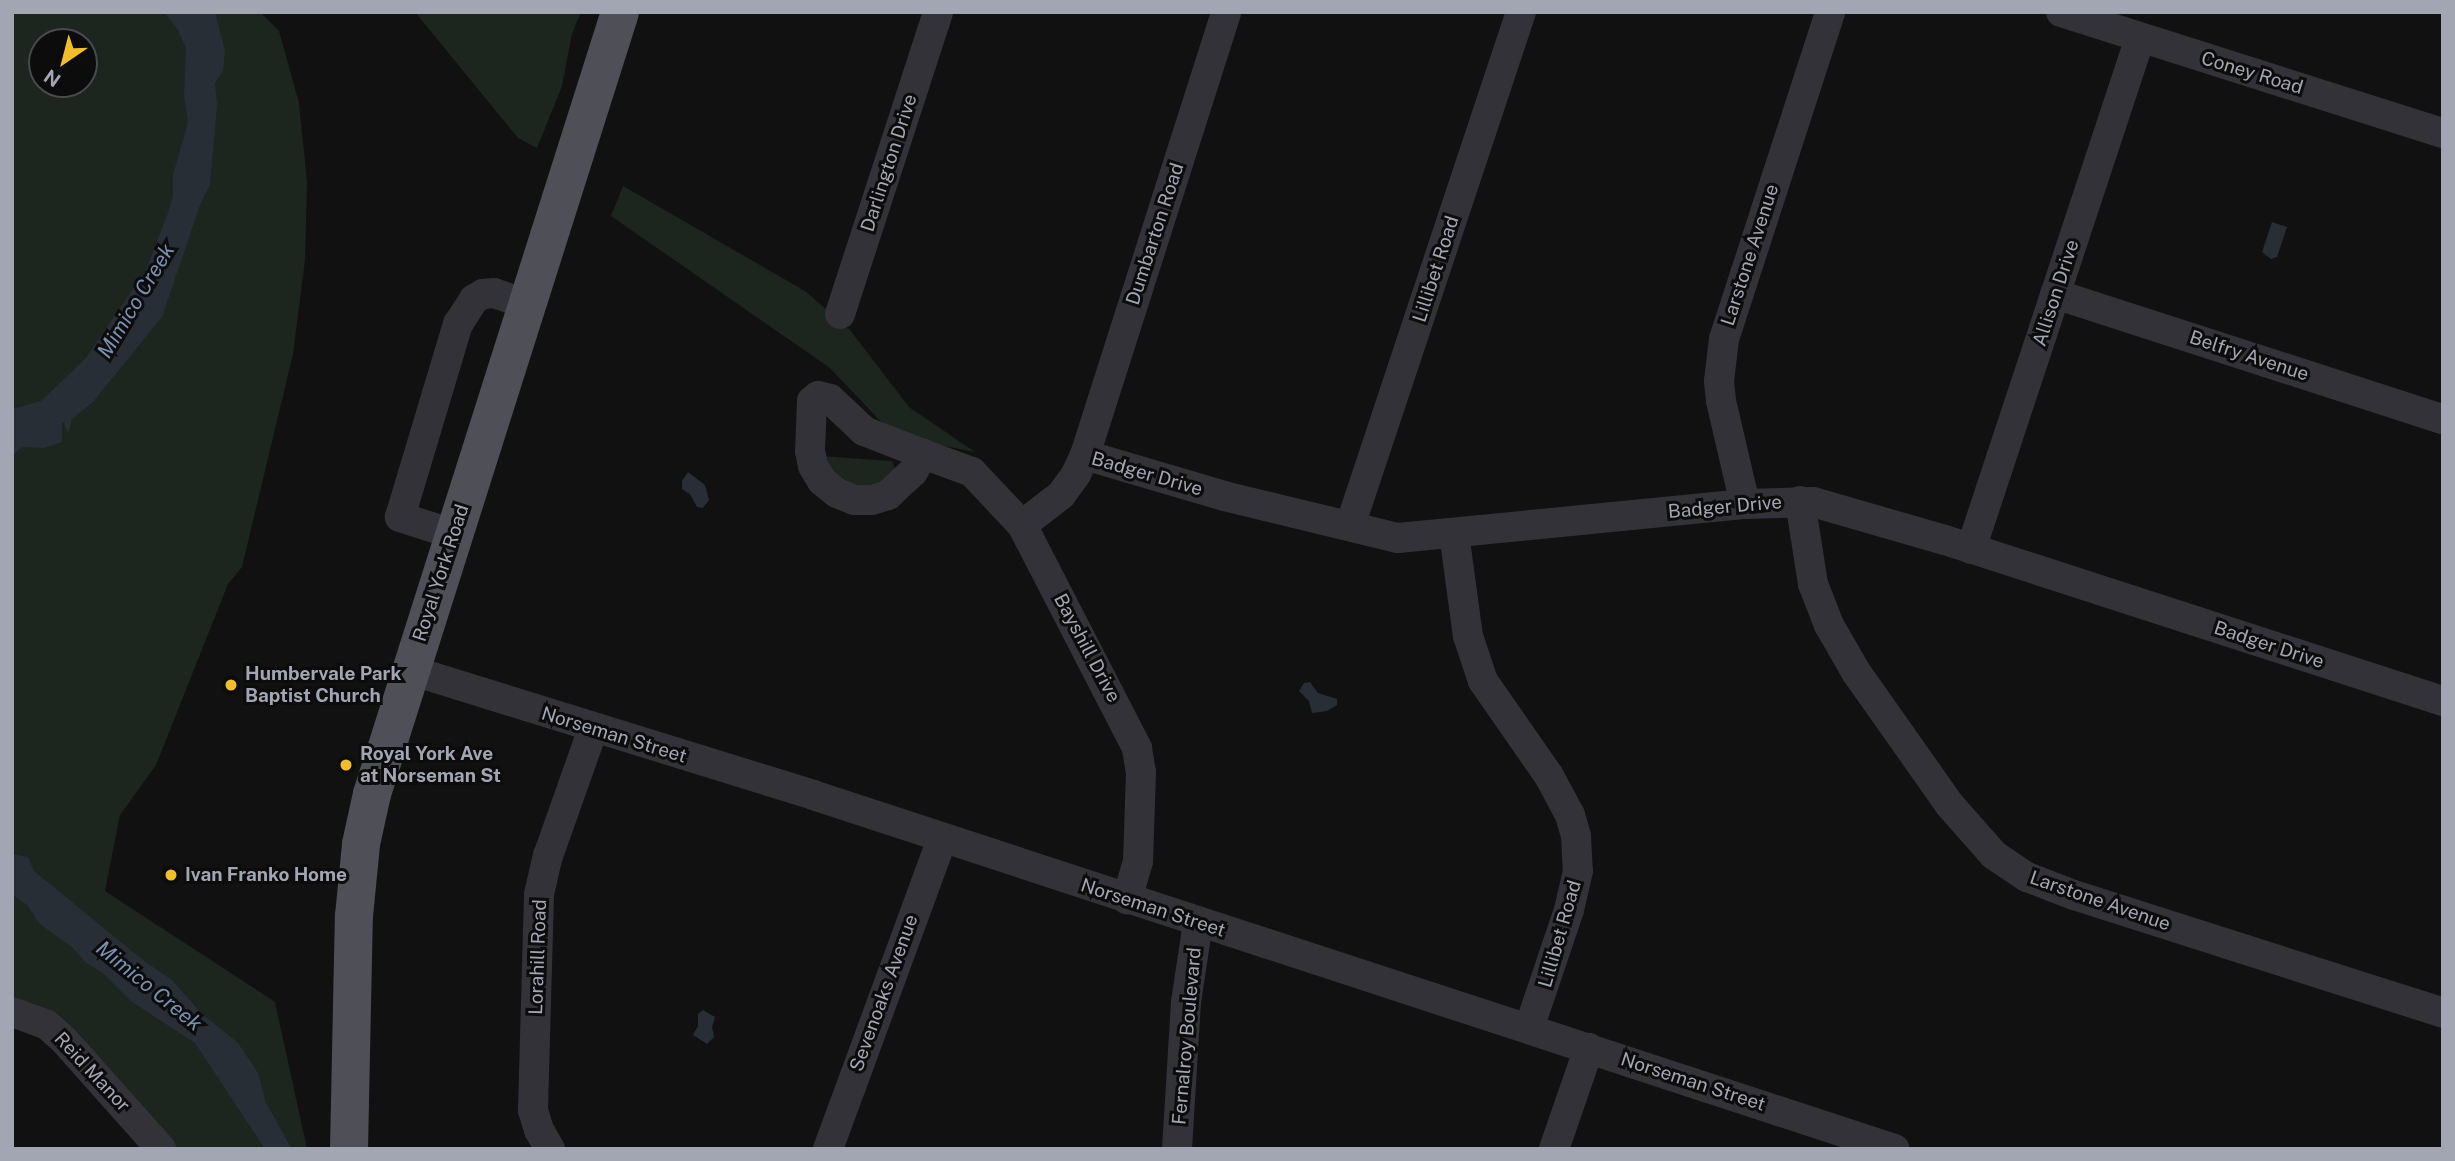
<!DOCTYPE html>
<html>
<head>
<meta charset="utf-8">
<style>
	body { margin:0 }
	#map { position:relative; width:2455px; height:1161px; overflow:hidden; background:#111112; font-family:"Public Sans",sans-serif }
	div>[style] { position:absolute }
	.green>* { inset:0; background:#1d251f }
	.water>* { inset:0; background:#272e36 }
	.minor>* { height:30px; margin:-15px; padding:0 15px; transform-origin:15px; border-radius:15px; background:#323238 }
	.major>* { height:38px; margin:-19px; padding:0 19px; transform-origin:19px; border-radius:19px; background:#4e4f57 }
	.dots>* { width:19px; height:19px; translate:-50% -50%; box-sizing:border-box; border:4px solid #0c0c0d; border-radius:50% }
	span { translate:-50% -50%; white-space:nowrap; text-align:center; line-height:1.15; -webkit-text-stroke:6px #0c0c0d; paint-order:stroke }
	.street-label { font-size:19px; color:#a2a6b3 }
	.poi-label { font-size:19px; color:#a2a6b3; font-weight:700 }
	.left { translate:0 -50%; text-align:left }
	.water-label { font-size:21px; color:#7891b0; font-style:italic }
	.frame { position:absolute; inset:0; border:14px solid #a2a6b3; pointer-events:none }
	.north { position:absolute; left:28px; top:28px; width:70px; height:70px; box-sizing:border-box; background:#0c0c0d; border:2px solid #484a4f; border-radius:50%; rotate:215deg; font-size:19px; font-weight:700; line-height:28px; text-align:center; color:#a2a6b3 }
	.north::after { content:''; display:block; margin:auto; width:24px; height:32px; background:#f4be27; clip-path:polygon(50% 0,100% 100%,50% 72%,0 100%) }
</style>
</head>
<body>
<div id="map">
	<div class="green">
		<i style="clip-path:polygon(evenodd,12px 12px,260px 12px,279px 31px,299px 103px,307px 182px,305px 260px,293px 354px,242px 567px,228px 584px,156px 765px,120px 815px,105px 891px,275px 1002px,307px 1149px,175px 1149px,74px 1028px,52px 1012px,12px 1004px,12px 12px,42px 42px,84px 42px,84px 84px,42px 84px,42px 42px)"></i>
		<i style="clip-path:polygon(415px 12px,581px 12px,572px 34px,562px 86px,537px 148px,518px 138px)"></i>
		<i style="clip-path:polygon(623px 186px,805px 291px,850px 330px,909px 407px,975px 452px,915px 440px,886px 427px,830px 368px,611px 216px)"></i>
		<i style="clip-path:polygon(820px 456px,892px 461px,897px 474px,869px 488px,839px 481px)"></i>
	</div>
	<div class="water">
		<i style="clip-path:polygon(164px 12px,215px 12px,225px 50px,223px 71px,215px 83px,217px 105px,210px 185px,200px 205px,162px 317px,93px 402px,72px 419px,68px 434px,64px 422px,62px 423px,62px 442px,44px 448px,22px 447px,12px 456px,12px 409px,41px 401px,85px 359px,146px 270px,168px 213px,173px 195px,173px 175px,188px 123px,184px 96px,186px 48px,178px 30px)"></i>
		<i style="clip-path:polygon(2272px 222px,2287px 227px,2277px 257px,2271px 259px,2262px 252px)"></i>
		<i style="clip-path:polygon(688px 472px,705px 485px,709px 500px,703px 508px,697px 507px,690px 494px,682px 489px,682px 481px)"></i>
		<i style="clip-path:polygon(1310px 682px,1318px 693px,1337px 699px,1337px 705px,1327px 711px,1312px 713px,1309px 701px,1299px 691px,1304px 683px)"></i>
		<i style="clip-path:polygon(12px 854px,28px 857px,34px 871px,144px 961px,172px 980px,201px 1013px,238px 1043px,258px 1073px,266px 1103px,292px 1149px,265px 1149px,195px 1043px,132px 1002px,104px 974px,85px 962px,73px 948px,40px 924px,27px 905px,12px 894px)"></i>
		<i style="clip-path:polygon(703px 1010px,715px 1017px,712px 1027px,714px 1037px,707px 1044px,693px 1035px,698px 1026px,698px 1014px)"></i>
	</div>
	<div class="minor">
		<i style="left:2061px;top:12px;width:401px;rotate:17.6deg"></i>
		<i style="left:2055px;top:294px;width:408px;rotate:17.9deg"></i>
		<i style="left:840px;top:314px;width:318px;rotate:-72deg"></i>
		<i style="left:923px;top:454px;width:63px;rotate:-158.7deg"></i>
		<i style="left:864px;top:431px;width:47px;rotate:-136.7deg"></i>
		<i style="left:830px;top:399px;width:12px;rotate:-166deg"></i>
		<i style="left:818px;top:396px;width:8px;rotate:140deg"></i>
		<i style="left:812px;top:401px;width:50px;rotate:92.3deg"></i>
		<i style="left:810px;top:451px;width:15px;rotate:79deg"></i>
		<i style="left:813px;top:466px;width:17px;rotate:59deg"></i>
		<i style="left:822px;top:481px;width:19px;rotate:39deg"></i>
		<i style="left:837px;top:493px;width:18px;rotate:22deg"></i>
		<i style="left:854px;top:500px;width:18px"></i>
		<i style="left:872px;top:500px;width:17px;rotate:-17deg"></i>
		<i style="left:888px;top:495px;width:34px;rotate:-43deg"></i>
		<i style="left:913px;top:472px;width:21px;rotate:-61deg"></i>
		<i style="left:923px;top:454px;width:52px;rotate:20.2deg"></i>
		<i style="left:972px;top:472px;width:73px;rotate:46.7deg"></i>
		<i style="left:1022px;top:525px;width:251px;rotate:62.7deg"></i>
		<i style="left:1137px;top:748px;width:24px;rotate:81deg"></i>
		<i style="left:1141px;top:772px;width:89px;rotate:91.9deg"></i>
		<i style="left:1138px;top:861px;width:40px;rotate:106deg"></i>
		<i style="left:1085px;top:455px;width:145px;rotate:16.4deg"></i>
		<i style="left:1224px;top:496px;width:179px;rotate:13.6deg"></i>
		<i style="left:1398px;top:538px;width:349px;rotate:-5.6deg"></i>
		<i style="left:1745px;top:504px;width:68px;rotate:-1.7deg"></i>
		<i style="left:1813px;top:502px;width:137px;rotate:16.1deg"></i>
		<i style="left:1945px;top:540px;width:523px;rotate:17.92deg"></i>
		<i style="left:1800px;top:501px;width:84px;rotate:81.1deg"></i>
		<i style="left:1813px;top:584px;width:44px;rotate:68.7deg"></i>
		<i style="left:1829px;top:625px;width:54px;rotate:60.1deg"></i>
		<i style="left:1856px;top:672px;width:161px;rotate:54.8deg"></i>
		<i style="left:1949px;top:804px;width:68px;rotate:48.6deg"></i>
		<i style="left:1994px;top:855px;width:40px;rotate:34deg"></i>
		<i style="left:2027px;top:877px;width:50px;rotate:21deg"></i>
		<i style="left:2074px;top:895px;width:387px;rotate:17.7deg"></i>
		<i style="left:1745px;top:504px;width:106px;rotate:-103.1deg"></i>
		<i style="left:1721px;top:401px;width:20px;rotate:-96deg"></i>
		<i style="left:1719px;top:381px;width:42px;rotate:-83.2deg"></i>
		<i style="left:1724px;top:339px;width:344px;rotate:-72deg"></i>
		<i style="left:1022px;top:525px;width:49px;rotate:-37.6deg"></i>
		<i style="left:1061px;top:495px;width:26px;rotate:-54deg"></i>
		<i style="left:1076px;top:474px;width:21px;rotate:-65deg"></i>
		<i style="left:1085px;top:455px;width:465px;rotate:-72.3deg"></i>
		<i style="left:1350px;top:526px;width:542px;rotate:-71.6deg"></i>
		<i style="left:1454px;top:533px;width:104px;rotate:82.3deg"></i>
		<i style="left:1468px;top:636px;width:47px;rotate:71.6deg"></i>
		<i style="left:1483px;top:681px;width:116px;rotate:55.2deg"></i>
		<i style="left:1549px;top:776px;width:44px;rotate:61.7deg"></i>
		<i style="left:1570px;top:815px;width:22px;rotate:74deg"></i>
		<i style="left:1576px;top:836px;width:35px;rotate:87deg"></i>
		<i style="left:1578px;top:871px;width:40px;rotate:103deg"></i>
		<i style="left:1569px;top:910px;width:125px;rotate:108.7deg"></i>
		<i style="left:453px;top:534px;width:56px;rotate:-162.2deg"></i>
		<i style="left:400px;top:517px;width:202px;rotate:-73.3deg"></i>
		<i style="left:458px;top:324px;width:30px;rotate:-57deg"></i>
		<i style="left:474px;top:299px;width:10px;rotate:-29deg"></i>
		<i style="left:483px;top:294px;width:11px;rotate:-5deg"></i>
		<i style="left:494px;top:293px;width:36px;rotate:19deg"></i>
		<i style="left:1971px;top:549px;width:538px;rotate:-71.7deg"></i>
		<i style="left:410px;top:670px;width:422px;rotate:17.2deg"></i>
		<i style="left:813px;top:795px;width:1138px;rotate:18.12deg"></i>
		<i style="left:12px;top:1012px;width:37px;rotate:20deg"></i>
		<i style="left:47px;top:1025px;width:23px;rotate:41deg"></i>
		<i style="left:64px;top:1040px;width:146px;rotate:48.3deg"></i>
		<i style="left:550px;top:1149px;width:22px;rotate:-120deg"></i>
		<i style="left:539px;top:1130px;width:21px;rotate:-107deg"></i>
		<i style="left:533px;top:1110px;width:216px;rotate:-88.4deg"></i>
		<i style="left:539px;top:894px;width:39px;rotate:-77deg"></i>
		<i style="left:548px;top:856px;width:135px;rotate:-70.5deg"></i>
		<i style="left:828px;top:1149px;width:330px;rotate:-69.8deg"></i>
		<i style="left:1177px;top:1149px;width:147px;rotate:-86.5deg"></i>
		<i style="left:1186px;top:1002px;width:80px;rotate:-81.4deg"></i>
		<i style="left:1554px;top:1149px;width:107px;rotate:-70.9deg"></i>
	</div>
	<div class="major">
		<i style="left:349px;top:1149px;width:233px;rotate:-88.8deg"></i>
		<i style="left:354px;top:916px;width:72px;rotate:-84.4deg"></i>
		<i style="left:361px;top:844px;width:51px;rotate:-77.6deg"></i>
		<i style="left:372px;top:794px;width:820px;rotate:-72.4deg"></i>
	</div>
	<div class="dots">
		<i style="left:231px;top:685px;background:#f4be27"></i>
		<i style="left:346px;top:765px;background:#f4be27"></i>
		<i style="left:171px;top:875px;background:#f4be27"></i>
	</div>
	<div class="street-label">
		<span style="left:2252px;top:73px;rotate:17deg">Coney Road</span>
		<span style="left:889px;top:163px;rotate:-72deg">Darlington Drive</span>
		<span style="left:1155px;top:234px;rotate:-72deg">Dumbarton Road</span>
		<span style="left:1750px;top:255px;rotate:-72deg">Larstone Avenue</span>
		<span style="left:1436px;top:269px;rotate:-72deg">Lillibet Road</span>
		<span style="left:2056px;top:293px;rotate:-72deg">Allison Drive</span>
		<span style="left:2249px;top:356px;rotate:18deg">Belfry Avenue</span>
		<span style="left:1147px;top:474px;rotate:16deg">Badger Drive</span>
		<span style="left:1725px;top:507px;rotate:-5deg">Badger Drive</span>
		<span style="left:441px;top:573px;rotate:-72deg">Royal York Road</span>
		<span style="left:2269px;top:645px;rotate:18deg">Badger Drive</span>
		<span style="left:1087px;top:648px;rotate:62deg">Bayshill Drive</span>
		<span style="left:614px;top:735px;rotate:17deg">Norseman Street</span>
		<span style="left:2100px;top:901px;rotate:19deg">Larstone Avenue</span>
		<span style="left:1153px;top:908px;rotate:18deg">Norseman Street</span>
		<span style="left:1560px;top:934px;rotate:-74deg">Lillibet Road</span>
		<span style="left:538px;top:957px;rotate:-88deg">Lorahill Road</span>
		<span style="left:884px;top:993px;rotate:-70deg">Sevenoaks Avenue</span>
		<span style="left:1187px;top:1036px;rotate:-85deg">Fernalroy Boulevard</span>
		<span style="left:92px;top:1072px;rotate:47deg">Reid Manor</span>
		<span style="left:1693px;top:1082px;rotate:18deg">Norseman Street</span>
	</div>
	<div class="poi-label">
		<span class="left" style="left:245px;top:685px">Humbervale Park<br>Baptist Church</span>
		<span class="left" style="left:360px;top:765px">Royal York Ave<br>at Norseman St</span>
		<span class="left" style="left:185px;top:875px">Ivan Franko Home</span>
	</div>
	<div class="water-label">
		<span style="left:136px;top:301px;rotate:-59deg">Mimico Creek</span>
		<span style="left:149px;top:986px;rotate:39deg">Mimico Creek</span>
	</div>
	<div class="frame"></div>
	<div class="north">N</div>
</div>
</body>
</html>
